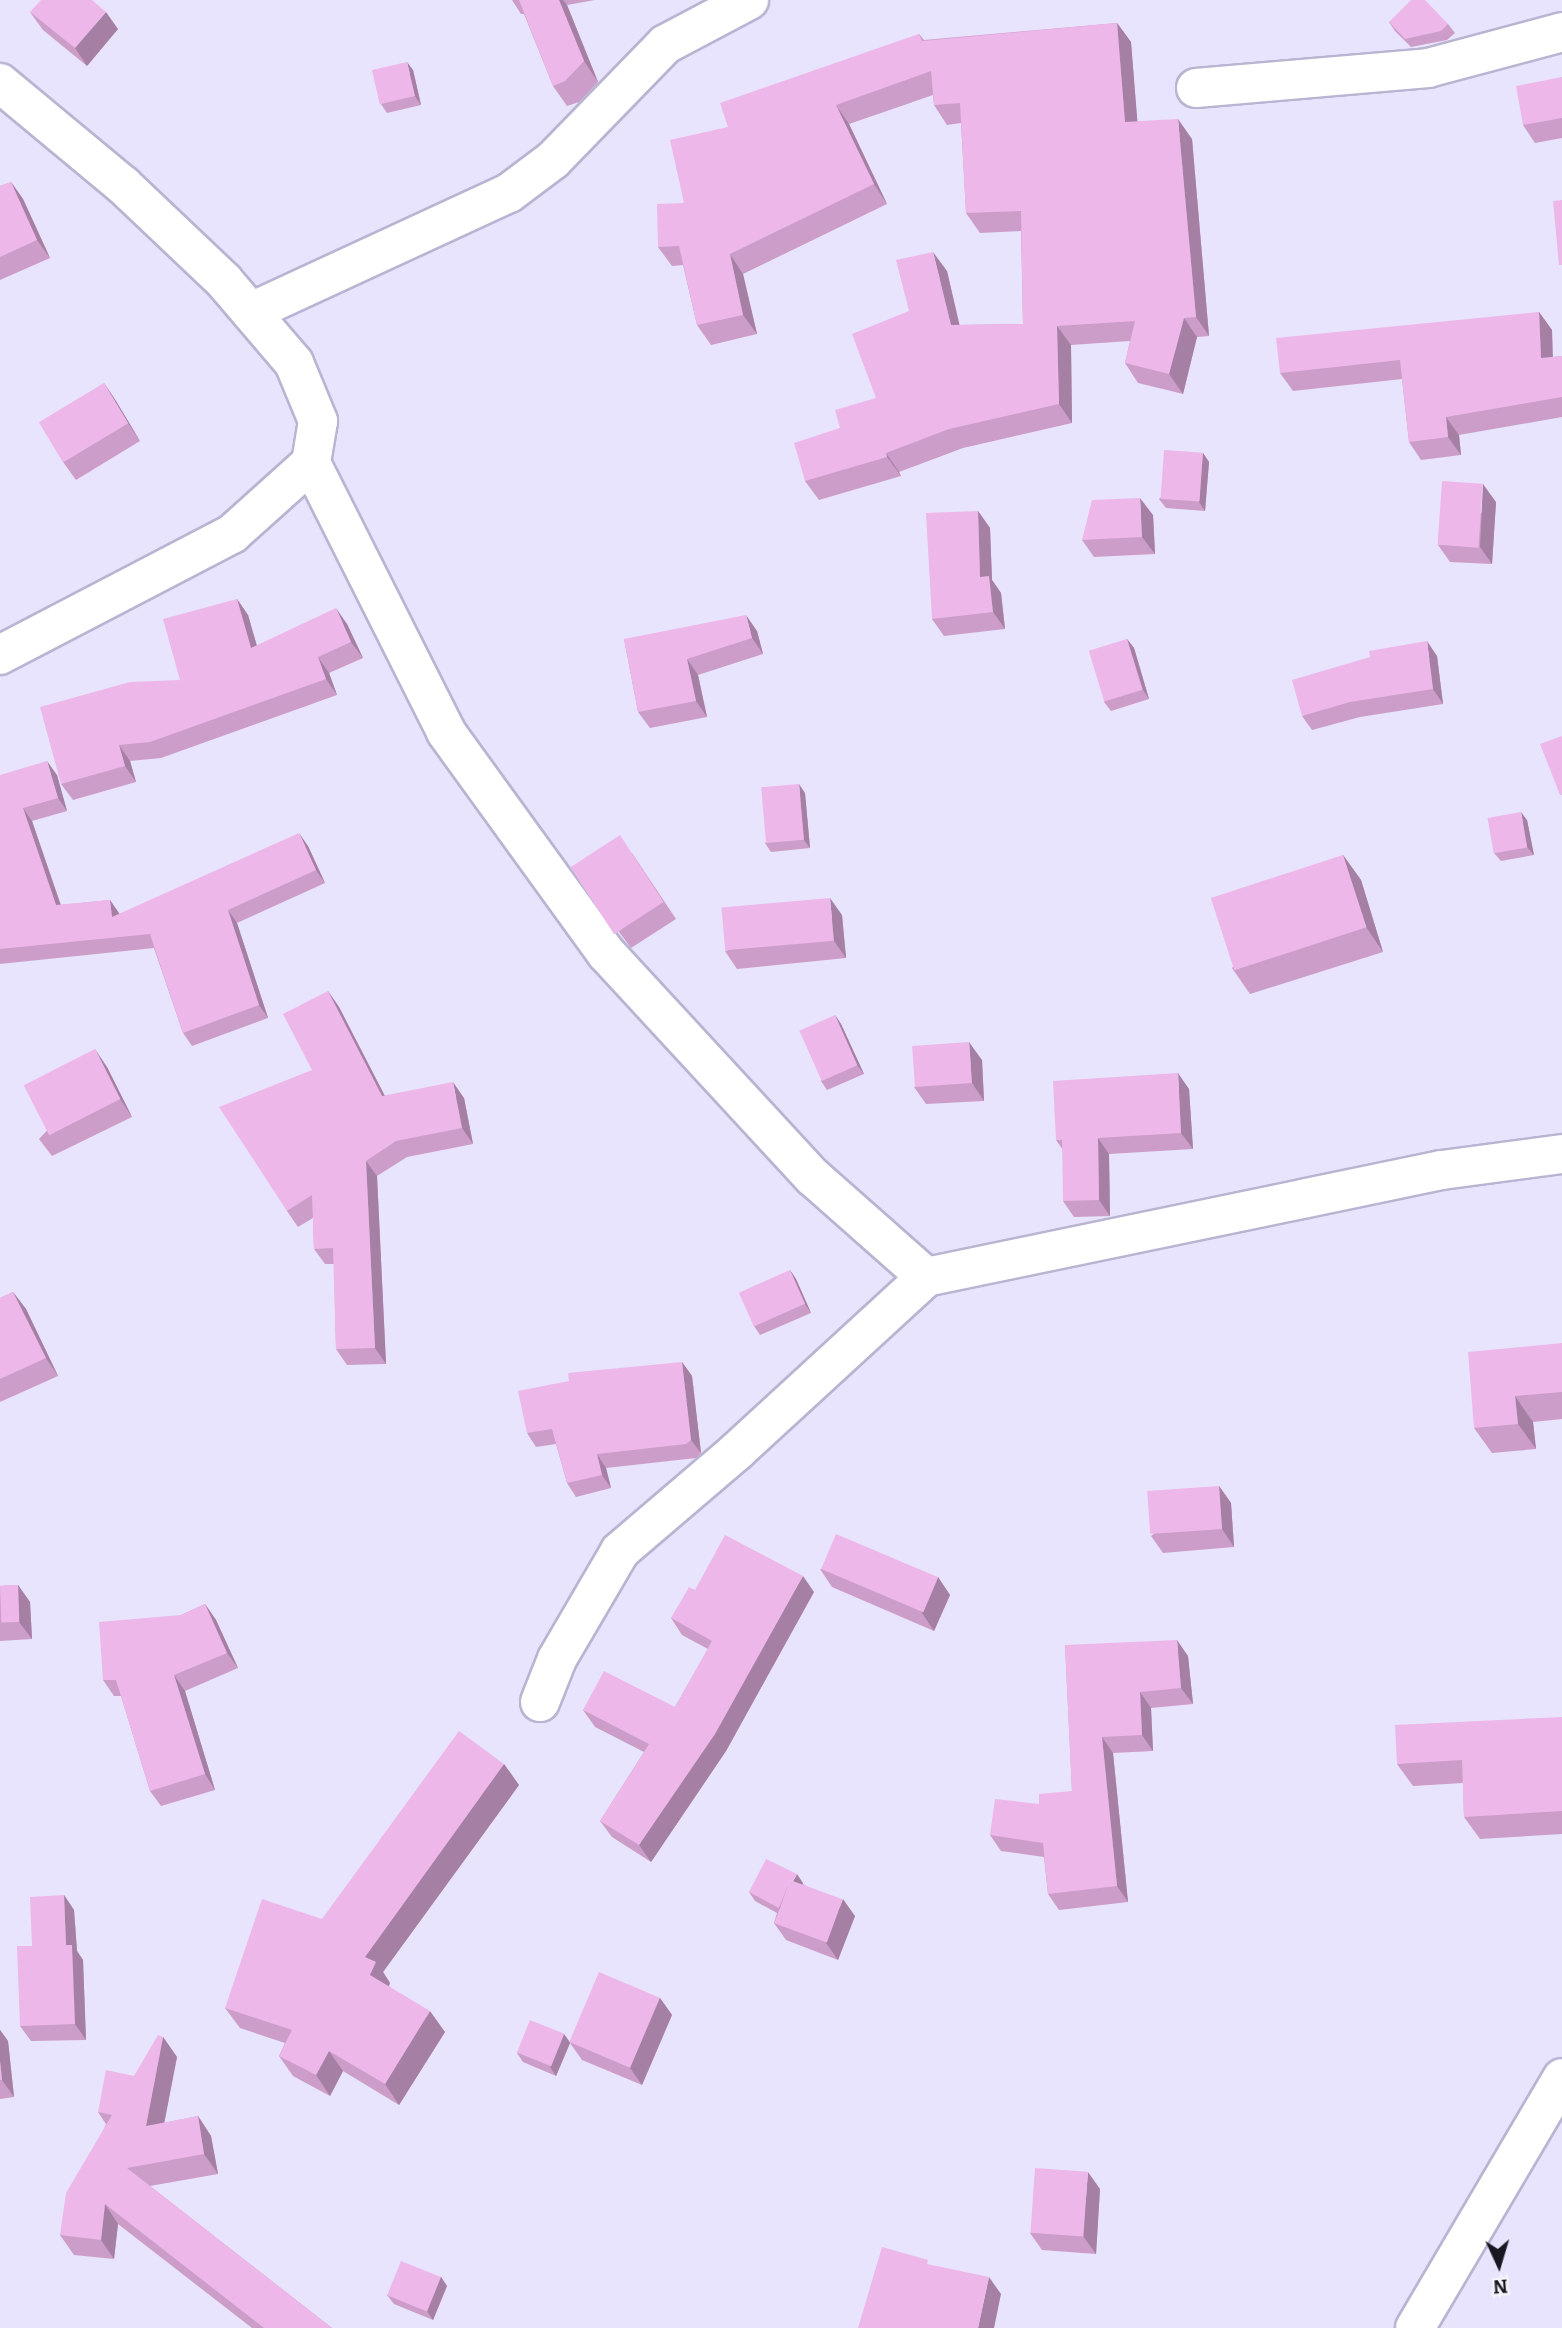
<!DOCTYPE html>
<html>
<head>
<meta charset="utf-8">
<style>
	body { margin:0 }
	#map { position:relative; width:1562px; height:2328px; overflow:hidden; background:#e8e4fd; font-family:Bitter,serif }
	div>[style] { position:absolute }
	.roads { filter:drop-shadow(2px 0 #b9b4d2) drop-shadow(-2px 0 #b9b4d2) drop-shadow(0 2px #b9b4d2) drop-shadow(0 -2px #b9b4d2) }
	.minor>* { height:38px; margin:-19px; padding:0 19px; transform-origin:19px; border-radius:19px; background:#fff }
	.wall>* { inset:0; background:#cc9dc9 }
	.shaded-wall>* { inset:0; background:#a680a4 }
	.building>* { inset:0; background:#edb7ea; transform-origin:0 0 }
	span { translate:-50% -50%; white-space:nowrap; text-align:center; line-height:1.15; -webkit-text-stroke:6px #f5f4fa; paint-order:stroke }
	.north { position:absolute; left:1464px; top:2230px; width:70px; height:70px; -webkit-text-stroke:5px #f5f4fa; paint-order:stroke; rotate:176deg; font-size:19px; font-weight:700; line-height:28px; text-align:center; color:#191721 }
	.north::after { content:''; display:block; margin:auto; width:24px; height:32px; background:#191721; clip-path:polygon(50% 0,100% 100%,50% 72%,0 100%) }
</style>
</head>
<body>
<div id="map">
	<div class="roads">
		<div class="minor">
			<i style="left:0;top:83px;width:160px;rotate:39.7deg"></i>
			<i style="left:123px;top:185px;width:139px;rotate:43.5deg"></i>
			<i style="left:224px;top:281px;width:108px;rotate:49.5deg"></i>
			<i style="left:294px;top:363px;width:63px;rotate:67.5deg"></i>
			<i style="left:318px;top:421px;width:43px;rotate:99.5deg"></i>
			<i style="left:311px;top:463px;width:106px;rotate:138.1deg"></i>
			<i style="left:232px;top:534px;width:262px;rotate:152.5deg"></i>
			<i style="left:1196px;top:88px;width:233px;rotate:-4.9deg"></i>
			<i style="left:1428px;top:68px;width:139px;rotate:-15deg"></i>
			<i style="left:251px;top:312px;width:284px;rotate:-24.8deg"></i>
			<i style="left:509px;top:193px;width:55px;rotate:-36.9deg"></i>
			<i style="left:553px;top:160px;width:162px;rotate:-45.8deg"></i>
			<i style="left:666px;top:44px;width:94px;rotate:-27.9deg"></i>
			<i style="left:311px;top:463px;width:301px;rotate:63.3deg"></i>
			<i style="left:446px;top:732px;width:273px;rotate:54.1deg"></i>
			<i style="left:606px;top:953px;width:305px;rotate:47.3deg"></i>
			<i style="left:813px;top:1177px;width:151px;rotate:41.5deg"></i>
			<i style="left:926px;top:1277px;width:527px;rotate:-11.72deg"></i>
			<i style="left:1442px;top:1170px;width:121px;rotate:-7.6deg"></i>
			<i style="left:540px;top:1702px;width:46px;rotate:-68.4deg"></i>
			<i style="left:557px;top:1659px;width:125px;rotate:-59.7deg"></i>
			<i style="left:620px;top:1551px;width:154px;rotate:-40.5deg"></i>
			<i style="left:737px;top:1451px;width:257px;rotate:-42.6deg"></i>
			<i style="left:1415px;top:2328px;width:290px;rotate:-59.5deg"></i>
		</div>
	</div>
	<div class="wall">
		<i style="clip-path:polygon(512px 0,595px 0,567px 5px,598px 82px,579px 102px,567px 106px,553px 86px,524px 14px,521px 14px)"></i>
		<i style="clip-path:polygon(30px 12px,118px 29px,87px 66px,43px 30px)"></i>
		<i style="clip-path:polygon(1389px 22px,1448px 24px,1455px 33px,1447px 40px,1411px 47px,1395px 31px)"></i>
		<i style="clip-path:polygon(1117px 23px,1131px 42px,1137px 121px,1192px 139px,1209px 336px,1197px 337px,1183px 394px,1138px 383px,1125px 363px,1130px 341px,1071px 345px,1072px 423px,963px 448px,899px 472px,901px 476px,819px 500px,805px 481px,840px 428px,876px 398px,909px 311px,947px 271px,959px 325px,1023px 324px,1021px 231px,980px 233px,966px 213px,961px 123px,947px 125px,934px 105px,933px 95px,849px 124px,887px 204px,743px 274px,757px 334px,711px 345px,697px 325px,683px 265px,672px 266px,658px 247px,728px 127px,919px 34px,924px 40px)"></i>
		<i style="clip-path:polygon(413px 70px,421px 105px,387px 113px,381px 104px)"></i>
		<i style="clip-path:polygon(1562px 77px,1562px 138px,1535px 143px,1523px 125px)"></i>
		<i style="clip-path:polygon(11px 182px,23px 199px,50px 258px,0 280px,0 186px)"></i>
		<i style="clip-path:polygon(1539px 312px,1552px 330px,1553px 357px,1562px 356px,1562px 417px,1459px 435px,1461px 455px,1421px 460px,1409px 442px,1402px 379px,1293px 391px,1280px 373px)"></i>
		<i style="clip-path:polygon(104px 383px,116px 401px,140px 441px,76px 480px,63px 462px)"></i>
		<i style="clip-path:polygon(1203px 453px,1209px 462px,1205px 511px,1166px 508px,1159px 499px)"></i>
		<i style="clip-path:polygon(1496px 502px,1492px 564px,1450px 562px,1438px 545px)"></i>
		<i style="clip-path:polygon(978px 511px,990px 528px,992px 580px,1001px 593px,1005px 629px,944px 636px,932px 619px)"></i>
		<i style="clip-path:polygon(1153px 515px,1155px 554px,1094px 557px,1082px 540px)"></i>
		<i style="clip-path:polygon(237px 599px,248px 615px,257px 646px,347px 624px,363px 658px,329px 673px,337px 695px,161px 758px,130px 761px,136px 782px,73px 800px,61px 784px,180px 680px)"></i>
		<i style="clip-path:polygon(757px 631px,763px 654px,698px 675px,707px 717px,650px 728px,638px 712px,624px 639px)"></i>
		<i style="clip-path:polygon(1127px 639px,1134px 648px,1149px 699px,1111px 711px,1104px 702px)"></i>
		<i style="clip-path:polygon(1437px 656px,1443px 704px,1360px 717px,1312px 730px,1302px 716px)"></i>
		<i style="clip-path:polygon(0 775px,57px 775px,67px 811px,32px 821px,61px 905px,110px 900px,119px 914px,308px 846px,325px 883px,237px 923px,268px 1018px,192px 1046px,183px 1033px,154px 948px,0 964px)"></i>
		<i style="clip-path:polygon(805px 793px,810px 848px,771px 852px,765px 843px)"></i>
		<i style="clip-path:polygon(1527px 820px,1534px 855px,1501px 861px,1494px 853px)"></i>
		<i style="clip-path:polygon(632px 853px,676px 919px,631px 948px,571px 867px)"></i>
		<i style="clip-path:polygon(1343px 855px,1361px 880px,1383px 952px,1250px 994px,1232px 968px)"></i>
		<i style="clip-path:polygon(842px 915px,846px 958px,737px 969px,725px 951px)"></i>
		<i style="clip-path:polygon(328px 991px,339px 1007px,385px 1096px,464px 1098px,473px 1144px,407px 1157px,377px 1176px,386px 1364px,347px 1365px,336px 1349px,334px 1264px,325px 1264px,314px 1249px,313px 1218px,298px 1227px,287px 1211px,312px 1070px)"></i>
		<i style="clip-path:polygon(835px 1015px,841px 1024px,864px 1074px,827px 1090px,821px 1081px)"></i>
		<i style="clip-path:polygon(982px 1060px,984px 1101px,926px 1104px,914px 1087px)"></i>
		<i style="clip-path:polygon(107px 1067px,132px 1117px,52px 1156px,39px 1139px)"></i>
		<i style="clip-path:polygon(1189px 1089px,1193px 1149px,1109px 1154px,1110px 1216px,1074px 1217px,1063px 1201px,1063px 1150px,1056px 1140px)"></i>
		<i style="clip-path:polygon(790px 1270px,796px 1279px,811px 1313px,760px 1335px,754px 1326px)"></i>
		<i style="clip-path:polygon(13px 1292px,26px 1309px,58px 1376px,0 1402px,0 1298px)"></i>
		<i style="clip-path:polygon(1562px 1343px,1562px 1419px,1533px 1422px,1536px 1449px,1492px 1453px,1474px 1428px)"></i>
		<i style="clip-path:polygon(682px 1362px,692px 1376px,701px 1453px,696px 1458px,606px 1468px,611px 1488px,576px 1497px,567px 1483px,556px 1444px,536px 1447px,527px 1433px)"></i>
		<i style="clip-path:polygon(1219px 1486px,1231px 1503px,1234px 1547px,1163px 1553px,1151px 1536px)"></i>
		<i style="clip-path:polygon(820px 1569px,938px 1577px,950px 1595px,934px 1631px,832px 1587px)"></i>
		<i style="clip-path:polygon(18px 1585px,30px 1602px,32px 1639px,0 1641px,0 1586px)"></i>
		<i style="clip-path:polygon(695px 1590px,814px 1592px,726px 1751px,651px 1862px,612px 1837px,600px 1821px,644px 1752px,595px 1727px,583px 1710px,675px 1707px,708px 1649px,682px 1635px,671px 1618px)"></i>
		<i style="clip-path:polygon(205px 1604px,216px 1620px,238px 1668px,185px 1691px,215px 1790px,161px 1806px,150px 1791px,121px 1696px,114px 1696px,103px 1680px,181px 1615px)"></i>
		<i style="clip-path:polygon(1065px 1645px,1188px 1656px,1193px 1704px,1151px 1708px,1153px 1751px,1113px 1753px,1128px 1902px,1059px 1910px,1048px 1894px,1044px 1857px,1001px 1851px,990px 1835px,1039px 1804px,1072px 1791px)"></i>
		<i style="clip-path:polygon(1562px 1717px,1562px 1834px,1480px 1839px,1464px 1817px,1463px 1783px,1413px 1786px,1397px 1764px)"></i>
		<i style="clip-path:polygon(504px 1764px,519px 1785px,383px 1972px,390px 1983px,389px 1986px,445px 2032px,399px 2105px,343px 2071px,330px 2096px,293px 2076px,279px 2056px,285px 2043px,240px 2028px,225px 2008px,322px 1919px)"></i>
		<i style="clip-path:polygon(803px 1883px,803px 1884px,855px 1916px,838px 1960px,786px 1940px,774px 1923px,777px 1913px,755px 1901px,749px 1892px)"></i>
		<i style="clip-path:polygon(64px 1895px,74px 1910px,77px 1951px,83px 1960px,86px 2040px,31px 2041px,20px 2026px,32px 1946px)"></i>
		<i style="clip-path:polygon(660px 1998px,672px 2015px,642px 2085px,582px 2060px,570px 2043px,556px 2076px,523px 2062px,517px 2053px,564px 2034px,570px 2042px)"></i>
		<i style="clip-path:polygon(0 2030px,8px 2041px,14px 2097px,0 2099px)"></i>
		<i style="clip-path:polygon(163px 2037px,177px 2057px,164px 2123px,198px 2116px,211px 2136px,218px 2174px,150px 2186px,332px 2328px,252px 2328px,118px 2224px,114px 2259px,74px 2255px,60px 2235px,106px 2124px,98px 2112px,134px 2076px)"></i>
		<i style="clip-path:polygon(1100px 2189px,1096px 2254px,1042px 2250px,1030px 2233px)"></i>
		<i style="clip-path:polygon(441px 2277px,447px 2286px,433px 2320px,394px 2304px,387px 2295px)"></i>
	</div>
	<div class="shaded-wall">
		<i style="clip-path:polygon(559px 0,563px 0,567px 5px,598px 82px,584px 61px)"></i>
		<i style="clip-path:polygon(106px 12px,118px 29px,87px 66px,75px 48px)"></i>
		<i style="clip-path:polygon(1117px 23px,1131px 42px,1139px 141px,1125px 122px)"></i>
		<i style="clip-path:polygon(407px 62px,413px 70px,421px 105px,415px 96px)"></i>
		<i style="clip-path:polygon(836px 105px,849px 124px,887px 204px,874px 184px)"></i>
		<i style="clip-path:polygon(1178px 119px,1192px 139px,1209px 336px,1196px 317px)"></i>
		<i style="clip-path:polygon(11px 182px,23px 199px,50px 258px,37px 240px)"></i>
		<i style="clip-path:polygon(933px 252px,947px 271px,964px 344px,951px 325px)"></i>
		<i style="clip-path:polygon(730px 254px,743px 274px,757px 334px,743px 315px)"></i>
		<i style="clip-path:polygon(1539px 312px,1552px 330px,1553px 376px,1541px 358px)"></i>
		<i style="clip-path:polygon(1184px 318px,1197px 337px,1183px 394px,1169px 374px)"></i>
		<i style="clip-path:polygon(1057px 326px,1071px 345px,1072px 423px,1059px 404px)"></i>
		<i style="clip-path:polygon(104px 383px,116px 401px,140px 441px,128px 423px)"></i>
		<i style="clip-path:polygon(1446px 417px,1459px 435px,1461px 455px,1448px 437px)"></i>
		<i style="clip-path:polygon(886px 453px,899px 472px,901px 476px,887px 457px)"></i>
		<i style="clip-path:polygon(1203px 453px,1209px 462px,1205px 511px,1199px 502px)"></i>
		<i style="clip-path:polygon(1483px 484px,1496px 502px,1492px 564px,1480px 547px)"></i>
		<i style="clip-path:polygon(1140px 498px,1153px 515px,1155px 554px,1142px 537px)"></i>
		<i style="clip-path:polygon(978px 511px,990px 528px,992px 580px,1001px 593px,1005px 629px,993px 612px,980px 577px)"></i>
		<i style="clip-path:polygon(237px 599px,248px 615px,262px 664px,251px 648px)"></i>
		<i style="clip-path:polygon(336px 608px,347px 624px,363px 658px,351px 642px)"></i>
		<i style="clip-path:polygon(746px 615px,757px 631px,763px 654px,752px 638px)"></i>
		<i style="clip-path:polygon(1127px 639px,1134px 648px,1149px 699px,1143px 690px)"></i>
		<i style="clip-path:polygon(1427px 641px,1437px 656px,1443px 704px,1433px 689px)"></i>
		<i style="clip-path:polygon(318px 657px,329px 673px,337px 695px,326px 679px)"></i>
		<i style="clip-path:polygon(687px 659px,698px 675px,707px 717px,696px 701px)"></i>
		<i style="clip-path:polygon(119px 745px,130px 761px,136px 782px,125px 766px)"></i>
		<i style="clip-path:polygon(47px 761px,57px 775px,67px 811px,58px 798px)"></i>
		<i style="clip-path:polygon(799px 784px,805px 793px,810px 848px,804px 840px)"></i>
		<i style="clip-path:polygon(23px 808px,32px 821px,65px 918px,56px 905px)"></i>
		<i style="clip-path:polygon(1521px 812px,1527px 820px,1534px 855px,1527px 847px)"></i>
		<i style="clip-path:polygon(299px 833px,308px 846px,325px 883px,316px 870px)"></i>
		<i style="clip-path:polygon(1343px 855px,1361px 880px,1383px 952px,1366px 927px)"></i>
		<i style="clip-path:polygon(830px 898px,842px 915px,846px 958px,834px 941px)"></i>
		<i style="clip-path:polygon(110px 900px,119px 913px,121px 930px,112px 917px)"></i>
		<i style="clip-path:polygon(228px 910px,237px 923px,268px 1018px,259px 1005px)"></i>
		<i style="clip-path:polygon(328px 991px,339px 1007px,393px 1112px,382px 1096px)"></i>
		<i style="clip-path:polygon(835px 1015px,841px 1024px,864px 1074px,857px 1065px)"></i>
		<i style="clip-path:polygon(969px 1042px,982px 1060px,984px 1101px,972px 1083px)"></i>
		<i style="clip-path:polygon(95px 1049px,107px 1067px,132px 1117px,120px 1099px)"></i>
		<i style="clip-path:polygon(1178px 1073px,1189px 1089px,1193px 1149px,1181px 1133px)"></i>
		<i style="clip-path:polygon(453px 1082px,464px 1098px,473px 1144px,462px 1128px)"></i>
		<i style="clip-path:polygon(1098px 1138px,1109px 1154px,1110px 1216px,1099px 1200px)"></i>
		<i style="clip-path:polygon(366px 1161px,377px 1176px,386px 1364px,375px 1348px)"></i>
		<i style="clip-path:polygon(790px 1270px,796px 1279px,811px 1313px,805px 1304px)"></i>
		<i style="clip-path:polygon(13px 1292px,26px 1309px,58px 1376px,46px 1358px)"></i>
		<i style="clip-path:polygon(682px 1362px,692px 1376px,701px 1453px,691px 1440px)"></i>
		<i style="clip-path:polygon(1515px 1396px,1533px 1422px,1536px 1449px,1518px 1424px)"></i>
		<i style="clip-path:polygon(597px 1454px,606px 1468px,611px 1488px,602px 1475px)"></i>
		<i style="clip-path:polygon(1219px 1486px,1231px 1503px,1234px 1547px,1222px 1529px)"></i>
		<i style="clip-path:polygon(803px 1576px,814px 1592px,726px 1751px,651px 1862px,639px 1845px)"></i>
		<i style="clip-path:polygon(938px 1577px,950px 1595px,934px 1631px,922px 1613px)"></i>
		<i style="clip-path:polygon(18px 1585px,30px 1602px,32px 1639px,19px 1622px)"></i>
		<i style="clip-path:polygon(205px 1604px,216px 1620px,238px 1668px,227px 1653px)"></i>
		<i style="clip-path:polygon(1177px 1640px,1188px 1656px,1193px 1704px,1181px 1688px)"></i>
		<i style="clip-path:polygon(174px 1675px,185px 1691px,215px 1790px,205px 1774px)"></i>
		<i style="clip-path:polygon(1140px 1692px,1151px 1708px,1153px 1751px,1142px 1735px)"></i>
		<i style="clip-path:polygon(1102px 1737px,1113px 1753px,1128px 1902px,1117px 1886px)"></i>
		<i style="clip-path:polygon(504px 1764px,519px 1785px,383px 1972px,390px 1983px,384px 1995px,370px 1975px,365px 1957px)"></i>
		<i style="clip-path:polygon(797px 1874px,803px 1883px,786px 1917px,779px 1908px)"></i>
		<i style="clip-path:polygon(64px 1895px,74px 1910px,77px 1951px,83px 1960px,86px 2040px,75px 2024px,66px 1945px)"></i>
		<i style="clip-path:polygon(843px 1899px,855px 1916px,838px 1960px,826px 1943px)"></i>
		<i style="clip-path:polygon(660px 1998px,672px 2015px,642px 2085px,630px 2068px)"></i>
		<i style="clip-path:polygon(430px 2011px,445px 2032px,399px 2105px,385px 2084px)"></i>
		<i style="clip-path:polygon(0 2030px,8px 2041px,14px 2097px,2px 2080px,0 2061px)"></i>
		<i style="clip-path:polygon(564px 2034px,570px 2043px,556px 2076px,550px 2067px)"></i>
		<i style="clip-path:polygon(163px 2037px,177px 2057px,160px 2145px,146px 2126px)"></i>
		<i style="clip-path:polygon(329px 2051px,343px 2071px,330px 2096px,316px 2075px)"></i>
		<i style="clip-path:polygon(198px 2116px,211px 2136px,218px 2174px,204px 2154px)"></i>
		<i style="clip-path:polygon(1088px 2172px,1100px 2189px,1096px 2254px,1083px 2236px)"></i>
		<i style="clip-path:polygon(105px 2204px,118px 2224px,114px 2259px,101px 2240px)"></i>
		<i style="clip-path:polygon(441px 2277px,447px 2286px,433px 2320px,427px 2311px)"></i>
		<i style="clip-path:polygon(989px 2277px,1001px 2294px,994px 2328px,978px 2328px)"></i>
	</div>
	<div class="building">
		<i style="clip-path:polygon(41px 0,92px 0,106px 12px,75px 48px,30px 12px)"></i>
		<i style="clip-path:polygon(519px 0,559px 0,584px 61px,565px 81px,553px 86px)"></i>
		<i style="clip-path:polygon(1411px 0,1425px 0,1448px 24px,1441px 31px,1405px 39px,1389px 22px)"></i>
		<i style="clip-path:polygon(1117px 23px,1125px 122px,1178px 119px,1196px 317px,1184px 318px,1169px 374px,1125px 363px,1135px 321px,1057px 326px,1059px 404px,949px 429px,886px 453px,887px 457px,805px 481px,794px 443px,840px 428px,835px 410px,876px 398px,852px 334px,909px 311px,896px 260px,933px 252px,951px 325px,1023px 324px,1021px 211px,966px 213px,960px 103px,934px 105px,931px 71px,836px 105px,874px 184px,730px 254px,743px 315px,697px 325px,679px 246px,658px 247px,657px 204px,684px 203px,670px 140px,728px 127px,720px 103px,919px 34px,922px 41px)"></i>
		<i style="left:407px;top:62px;width:35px;height:36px;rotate:77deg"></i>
		<i style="clip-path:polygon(1562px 77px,1562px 118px,1523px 125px,1516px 86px)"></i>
		<i style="clip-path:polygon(11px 182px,37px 240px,0 257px,0 186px)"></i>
		<i style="clip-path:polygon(1562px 200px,1562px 265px,1559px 265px,1553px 201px)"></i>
		<i style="clip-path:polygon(1539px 312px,1541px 358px,1562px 356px,1562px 397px,1446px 417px,1448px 437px,1409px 442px,1400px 360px,1280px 373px,1276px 338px)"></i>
		<i style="left:104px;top:383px;width:47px;height:76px;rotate:59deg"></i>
		<i style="left:1164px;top:450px;width:39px;height:49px;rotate:4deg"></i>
		<i style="left:1442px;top:481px;width:41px;height:64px;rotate:4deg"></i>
		<i style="clip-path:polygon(1140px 498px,1142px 537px,1082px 540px,1092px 500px)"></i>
		<i style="clip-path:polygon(978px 511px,980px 577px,989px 576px,993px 612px,932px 619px,926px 513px)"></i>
		<i style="clip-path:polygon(237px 599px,251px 648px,336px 608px,351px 642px,318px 657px,326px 679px,150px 742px,119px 745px,125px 766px,61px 784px,40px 707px,130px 682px,180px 680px,163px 619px)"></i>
		<i style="clip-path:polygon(746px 615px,752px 638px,687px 659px,696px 701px,638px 712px,624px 639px)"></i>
		<i style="left:1127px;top:639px;width:53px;height:40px;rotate:73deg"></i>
		<i style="clip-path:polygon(1427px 641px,1433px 689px,1350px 702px,1302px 716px,1292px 680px,1370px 657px,1369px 651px)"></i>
		<i style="clip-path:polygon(1562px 736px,1562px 795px,1560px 795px,1540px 744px)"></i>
		<i style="clip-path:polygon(47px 761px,58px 798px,23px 808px,56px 905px,110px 900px,112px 917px,299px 833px,316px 870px,228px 910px,259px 1005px,183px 1033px,150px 934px,0 949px,0 775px)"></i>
		<i style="left:799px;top:784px;width:56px;height:38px;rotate:85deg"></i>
		<i style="left:1521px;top:812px;width:36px;height:34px;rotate:80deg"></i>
		<i style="left:620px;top:835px;width:80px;height:59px;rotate:57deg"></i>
		<i style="left:1343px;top:855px;width:76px;height:139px;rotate:72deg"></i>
		<i style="left:830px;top:898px;width:43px;height:109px;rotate:85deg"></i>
		<i style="clip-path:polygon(328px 991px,382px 1096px,453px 1082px,462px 1128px,396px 1141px,366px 1161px,375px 1348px,336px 1349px,333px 1248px,314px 1249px,312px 1195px,287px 1211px,219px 1107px,312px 1070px,283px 1014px)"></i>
		<i style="left:835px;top:1015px;width:55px;height:39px;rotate:66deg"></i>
		<i style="left:969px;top:1042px;width:41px;height:57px;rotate:86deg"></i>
		<i style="left:95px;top:1049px;width:56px;height:80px;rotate:63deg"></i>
		<i style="clip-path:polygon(1178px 1073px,1181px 1133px,1098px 1138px,1099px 1200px,1063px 1201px,1062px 1140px,1056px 1140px,1053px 1081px)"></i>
		<i style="left:790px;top:1270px;width:37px;height:56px;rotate:66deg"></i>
		<i style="clip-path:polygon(13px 1292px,46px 1358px,0 1379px,0 1298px)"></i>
		<i style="clip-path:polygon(1562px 1343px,1562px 1392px,1515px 1396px,1518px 1424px,1474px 1428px,1468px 1352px)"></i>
		<i style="clip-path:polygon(682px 1362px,691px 1440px,686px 1444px,597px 1454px,602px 1475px,567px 1483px,552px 1429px,527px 1433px,518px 1391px,569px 1381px,568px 1373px)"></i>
		<i style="left:1219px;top:1486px;width:43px;height:72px;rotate:86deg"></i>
		<i style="left:836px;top:1534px;width:111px;height:38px;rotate:23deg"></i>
		<i style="clip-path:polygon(725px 1535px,803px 1576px,715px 1734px,639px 1845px,600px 1821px,649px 1744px,583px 1710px,604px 1671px,675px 1707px,712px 1641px,671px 1618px,689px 1587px,695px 1590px)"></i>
		<i style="left:18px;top:1585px;width:37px;height:18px;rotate:88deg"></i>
		<i style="clip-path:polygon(205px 1604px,227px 1653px,174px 1675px,205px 1774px,150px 1791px,116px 1680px,103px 1680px,99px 1622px,181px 1615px)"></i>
		<i style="clip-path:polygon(1177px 1640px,1181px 1688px,1140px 1692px,1142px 1735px,1102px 1737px,1117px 1886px,1048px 1894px,1043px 1843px,990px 1835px,995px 1799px,1039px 1804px,1039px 1794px,1072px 1791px,1065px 1645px)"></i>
		<i style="clip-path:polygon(1562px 1717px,1562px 1811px,1464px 1817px,1462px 1760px,1397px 1764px,1395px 1725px)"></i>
		<i style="clip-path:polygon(459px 1731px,504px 1764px,365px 1957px,376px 1962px,370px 1975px,430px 2011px,385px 2084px,329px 2051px,316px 2075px,279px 2056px,292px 2030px,225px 2008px,262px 1899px,322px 1919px)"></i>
		<i style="clip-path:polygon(766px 1859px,797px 1874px,793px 1881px,790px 1880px,779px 1908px,749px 1892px)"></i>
		<i style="left:790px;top:1880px;width:56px;height:46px;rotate:20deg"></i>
		<i style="clip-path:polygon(64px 1895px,66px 1945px,72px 1945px,75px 2024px,20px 2026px,17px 1946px,32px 1946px,30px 1897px)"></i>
		<i style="left:599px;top:1972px;width:66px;height:76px;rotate:23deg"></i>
		<i style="left:530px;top:2020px;width:37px;height:35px;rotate:22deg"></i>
		<i style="clip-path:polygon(158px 2035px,163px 2037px,146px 2126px,198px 2116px,204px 2154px,127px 2168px,332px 2328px,264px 2328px,105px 2204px,101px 2240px,60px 2235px,66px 2193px,112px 2115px,98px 2112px,106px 2070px,134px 2076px)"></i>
		<i style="clip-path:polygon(0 2061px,2px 2080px,0 2080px)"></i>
		<i style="left:1035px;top:2168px;width:53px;height:65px;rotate:4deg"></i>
		<i style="clip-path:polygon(882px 2247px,928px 2260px,927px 2264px,989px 2277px,978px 2328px,858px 2328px)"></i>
		<i style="left:401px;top:2261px;width:43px;height:37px;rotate:22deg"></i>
	</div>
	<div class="north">N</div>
</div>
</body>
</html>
